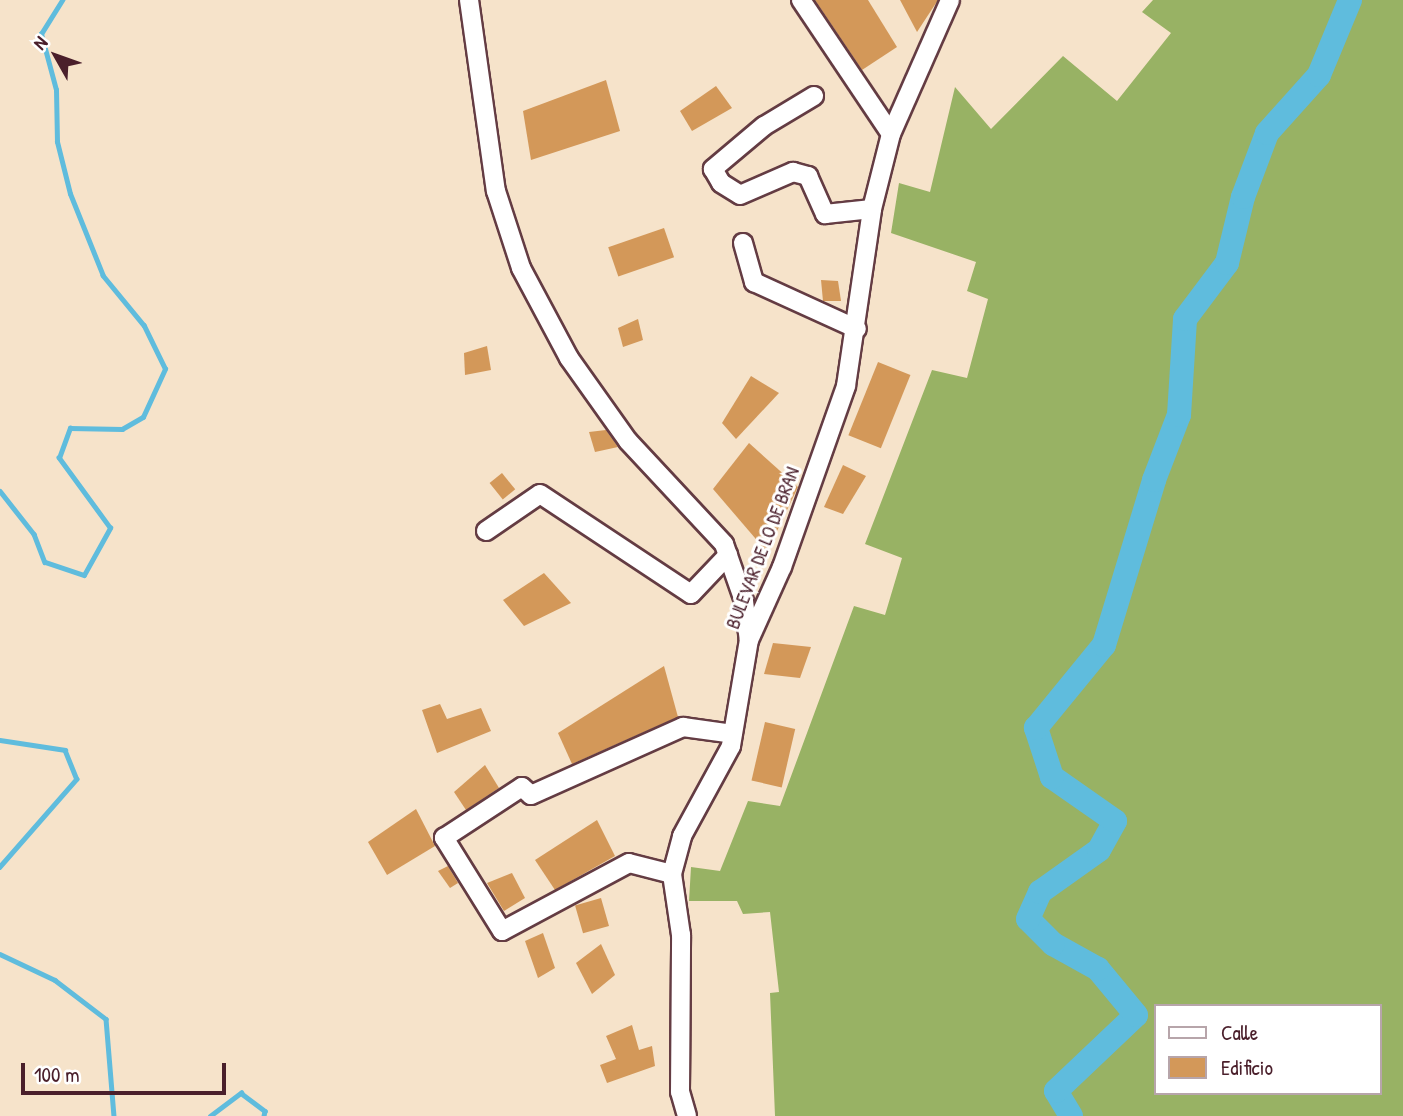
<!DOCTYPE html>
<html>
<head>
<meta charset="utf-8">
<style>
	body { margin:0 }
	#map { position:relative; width:1403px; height:1116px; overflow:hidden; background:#f6e3ca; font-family:"Patrick Hand",sans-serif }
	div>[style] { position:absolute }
	.forest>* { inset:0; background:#98b264 }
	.stream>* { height:4.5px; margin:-2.25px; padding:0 2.25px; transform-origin:2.25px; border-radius:2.25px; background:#5fbcdd }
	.river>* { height:24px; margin:-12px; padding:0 12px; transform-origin:12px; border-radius:12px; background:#5fbcdd }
	.building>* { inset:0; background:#d39859; transform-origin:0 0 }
	.roads { filter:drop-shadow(2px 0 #643c43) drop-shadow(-2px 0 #643c43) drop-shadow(0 2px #643c43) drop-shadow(0 -2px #643c43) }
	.minor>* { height:18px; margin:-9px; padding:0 9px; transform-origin:9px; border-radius:9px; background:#fff }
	span { translate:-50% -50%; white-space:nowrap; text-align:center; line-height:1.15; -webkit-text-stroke:6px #fff; paint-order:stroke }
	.street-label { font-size:19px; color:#4a1f2b }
	.legend { position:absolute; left:1154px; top:1004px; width:228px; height:91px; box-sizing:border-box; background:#fff; border:2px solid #b7a5aa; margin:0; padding:9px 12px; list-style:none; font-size:21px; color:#4a1f2b }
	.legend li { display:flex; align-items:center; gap:14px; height:35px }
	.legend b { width:35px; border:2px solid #b7a5aa }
	.north { position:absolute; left:21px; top:21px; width:70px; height:70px; -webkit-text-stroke:5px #fff; paint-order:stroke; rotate:310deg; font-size:19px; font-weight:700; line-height:28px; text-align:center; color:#4a1f2b }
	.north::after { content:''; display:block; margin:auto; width:24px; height:32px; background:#4a1f2b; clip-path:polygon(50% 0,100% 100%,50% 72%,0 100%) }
	.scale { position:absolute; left:21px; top:1063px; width:205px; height:32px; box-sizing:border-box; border:4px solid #4a1f2b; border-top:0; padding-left:9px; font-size:21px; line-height:24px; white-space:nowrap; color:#4a1f2b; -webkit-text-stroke:5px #fff; paint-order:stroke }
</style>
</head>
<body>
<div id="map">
	<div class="forest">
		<i style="clip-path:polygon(evenodd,1153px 0,1403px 0,1403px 1116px,775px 1116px,770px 993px,779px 992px,770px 912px,743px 914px,737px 901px,689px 901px,691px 867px,720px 871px,748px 801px,780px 806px,854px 606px,885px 615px,902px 558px,865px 544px,932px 370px,967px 378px,988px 299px,967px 291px,976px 262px,891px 233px,899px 183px,930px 192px,955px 87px,991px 129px,1063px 56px,1117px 101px,1171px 33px,1142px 12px,1153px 0,1156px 1006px,1380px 1006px,1380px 1093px,1156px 1093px,1156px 1006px)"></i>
	</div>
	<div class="stream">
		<i style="left:0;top:491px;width:55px;rotate:51.7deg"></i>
		<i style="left:34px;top:534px;width:30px;rotate:69deg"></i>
		<i style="left:45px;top:562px;width:41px;rotate:18.4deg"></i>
		<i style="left:84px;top:575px;width:54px;rotate:-61deg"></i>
		<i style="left:110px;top:528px;width:87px;rotate:-126.1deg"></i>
		<i style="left:59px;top:458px;width:32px;rotate:-70deg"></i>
		<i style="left:70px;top:428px;width:52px;rotate:1.1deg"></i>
		<i style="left:122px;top:429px;width:24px;rotate:-30deg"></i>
		<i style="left:143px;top:417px;width:53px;rotate:-65.4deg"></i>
		<i style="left:165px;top:369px;width:48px;rotate:-116deg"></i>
		<i style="left:144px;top:326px;width:65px;rotate:-129.4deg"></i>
		<i style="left:103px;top:276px;width:88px;rotate:-111.9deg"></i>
		<i style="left:70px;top:194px;width:54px;rotate:-104deg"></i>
		<i style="left:57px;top:142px;width:52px;rotate:-91.1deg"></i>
		<i style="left:56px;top:90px;width:58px;rotate:-105deg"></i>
		<i style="left:41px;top:34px;width:40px;rotate:-58deg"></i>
		<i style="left:0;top:740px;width:66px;rotate:8.7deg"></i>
		<i style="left:65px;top:750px;width:31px;rotate:68deg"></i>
		<i style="left:77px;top:779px;width:117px;rotate:131.2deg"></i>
		<i style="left:0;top:954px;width:61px;rotate:25.3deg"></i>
		<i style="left:55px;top:980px;width:64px;rotate:37.4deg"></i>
		<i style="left:106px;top:1019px;width:97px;rotate:85.3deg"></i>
		<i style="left:210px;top:1116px;width:39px;rotate:-37deg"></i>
		<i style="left:241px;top:1093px;width:30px;rotate:37deg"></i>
		<i style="left:265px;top:1111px;width:5px;rotate:101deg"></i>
	</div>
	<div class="river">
		<i style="left:1071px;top:1116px;width:29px;rotate:-121deg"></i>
		<i style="left:1056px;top:1091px;width:110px;rotate:-43.5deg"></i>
		<i style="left:1136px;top:1015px;width:60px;rotate:-129.6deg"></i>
		<i style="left:1098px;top:969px;width:51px;rotate:-150.9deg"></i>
		<i style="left:1053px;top:944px;width:35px;rotate:-135deg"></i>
		<i style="left:1028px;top:919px;width:30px;rotate:-66deg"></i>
		<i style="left:1040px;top:892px;width:72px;rotate:-35.4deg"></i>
		<i style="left:1099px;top:850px;width:33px;rotate:-61deg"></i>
		<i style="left:1115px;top:821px;width:77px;rotate:-145.1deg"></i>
		<i style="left:1052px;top:777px;width:52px;rotate:-108.1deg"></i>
		<i style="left:1036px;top:728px;width:107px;rotate:-50.7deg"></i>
		<i style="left:1104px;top:645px;width:172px;rotate:-73.1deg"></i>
		<i style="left:1154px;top:480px;width:70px;rotate:-69deg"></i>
		<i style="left:1179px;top:415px;width:96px;rotate:-86.4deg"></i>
		<i style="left:1185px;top:319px;width:70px;rotate:-53.1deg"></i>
		<i style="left:1227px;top:263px;width:68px;rotate:-76.4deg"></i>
		<i style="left:1243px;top:197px;width:68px;rotate:-69.4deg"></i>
		<i style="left:1267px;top:133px;width:78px;rotate:-48.1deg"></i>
		<i style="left:1319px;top:75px;width:81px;rotate:-67.5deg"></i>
	</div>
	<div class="building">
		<i style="clip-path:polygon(815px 0,868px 0,897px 47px,862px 70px)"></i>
		<i style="clip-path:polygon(900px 0,938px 0,917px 32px)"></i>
		<i style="clip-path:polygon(606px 80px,620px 131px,531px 160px,523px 111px)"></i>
		<i style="clip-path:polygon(716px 86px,732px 108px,692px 131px,680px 111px)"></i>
		<i style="left:664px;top:228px;width:31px;height:59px;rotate:71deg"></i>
		<i style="clip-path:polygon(821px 280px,838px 281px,841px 301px,823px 301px)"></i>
		<i style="clip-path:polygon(638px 319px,643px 340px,623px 347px,618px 328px)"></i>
		<i style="clip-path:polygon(487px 346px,491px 370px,465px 375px,464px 353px)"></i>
		<i style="left:878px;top:362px;width:35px;height:79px;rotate:22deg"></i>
		<i style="clip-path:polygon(751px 376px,779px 393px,736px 439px,722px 423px)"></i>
		<i style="clip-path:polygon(606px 430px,618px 447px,595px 452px,589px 432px)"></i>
		<i style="clip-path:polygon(749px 443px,798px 487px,767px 552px,713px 489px)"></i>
		<i style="clip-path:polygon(843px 465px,866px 476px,843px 514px,824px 507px)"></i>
		<i style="left:502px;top:473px;width:21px;height:16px;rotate:51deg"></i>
		<i style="clip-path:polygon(544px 573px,571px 603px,524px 626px,503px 600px)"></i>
		<i style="clip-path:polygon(773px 643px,811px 647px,800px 678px,764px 674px)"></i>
		<i style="clip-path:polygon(664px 666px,678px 717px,572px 764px,558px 733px)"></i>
		<i style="clip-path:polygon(440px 704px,447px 719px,481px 708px,491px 731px,437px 753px,422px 710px)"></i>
		<i style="left:765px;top:722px;width:31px;height:60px;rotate:13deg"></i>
		<i style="clip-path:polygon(485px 765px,499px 788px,466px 810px,454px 792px)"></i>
		<i style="clip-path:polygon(416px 809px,435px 846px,387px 875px,368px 842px)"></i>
		<i style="clip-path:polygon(597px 820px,615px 856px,555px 890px,535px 860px)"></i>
		<i style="clip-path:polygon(448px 866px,458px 883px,450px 888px,438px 871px)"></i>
		<i style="clip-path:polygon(512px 873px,525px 898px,504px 911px,487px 883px)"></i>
		<i style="left:601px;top:898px;width:29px;height:27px;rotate:74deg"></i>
		<i style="clip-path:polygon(543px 933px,555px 968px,538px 978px,525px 941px)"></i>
		<i style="clip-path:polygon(601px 944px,615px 975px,592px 994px,576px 963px)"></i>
		<i style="clip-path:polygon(632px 1025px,639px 1050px,652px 1046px,655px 1066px,607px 1083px,600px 1065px,616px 1059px,606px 1036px)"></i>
	</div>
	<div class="roads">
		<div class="minor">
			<i style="left:469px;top:0;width:193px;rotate:82deg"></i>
			<i style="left:496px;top:191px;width:81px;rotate:72deg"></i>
			<i style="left:521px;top:268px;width:102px;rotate:61.9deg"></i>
			<i style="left:569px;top:358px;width:102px;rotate:54.6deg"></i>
			<i style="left:628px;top:441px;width:141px;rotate:47deg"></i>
			<i style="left:724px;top:544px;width:60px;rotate:70.7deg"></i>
			<i style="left:744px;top:601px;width:38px;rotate:83deg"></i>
			<i style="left:801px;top:0;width:161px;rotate:56.1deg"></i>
			<i style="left:814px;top:96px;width:58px;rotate:149deg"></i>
			<i style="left:764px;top:126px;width:67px;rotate:139.9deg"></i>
			<i style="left:713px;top:169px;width:16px;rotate:60deg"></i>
			<i style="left:721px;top:183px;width:22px;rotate:32deg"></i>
			<i style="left:740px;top:195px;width:58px;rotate:-23.5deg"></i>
			<i style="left:793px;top:172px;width:16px;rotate:15deg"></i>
			<i style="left:808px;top:176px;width:42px;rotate:65.9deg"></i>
			<i style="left:825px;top:214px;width:47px;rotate:-6.1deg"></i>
			<i style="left:743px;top:243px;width:41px;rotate:74.2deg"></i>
			<i style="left:754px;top:282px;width:113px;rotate:24.5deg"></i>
			<i style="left:486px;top:531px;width:65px;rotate:-34.4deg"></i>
			<i style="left:540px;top:494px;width:181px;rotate:33.5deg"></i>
			<i style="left:691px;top:594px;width:54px;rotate:-46.5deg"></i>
			<i style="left:672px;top:874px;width:44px;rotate:-165.7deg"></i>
			<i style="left:629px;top:863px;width:144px;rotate:151.8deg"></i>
			<i style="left:502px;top:931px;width:110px;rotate:-121.9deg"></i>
			<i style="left:444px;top:838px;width:93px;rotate:-33.2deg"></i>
			<i style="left:522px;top:787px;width:12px;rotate:42deg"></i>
			<i style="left:531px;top:795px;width:167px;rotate:-24.1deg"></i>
			<i style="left:683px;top:727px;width:50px;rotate:8deg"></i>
			<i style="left:687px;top:1116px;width:25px;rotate:-106deg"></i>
			<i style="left:680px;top:1092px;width:157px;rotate:-89.6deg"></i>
			<i style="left:681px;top:935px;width:62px;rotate:-98.4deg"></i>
			<i style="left:672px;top:874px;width:39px;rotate:-75deg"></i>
			<i style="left:682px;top:836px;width:102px;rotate:-61.4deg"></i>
			<i style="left:731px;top:746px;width:108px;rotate:-80.4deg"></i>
			<i style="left:749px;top:640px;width:80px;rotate:-65.7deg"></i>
			<i style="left:782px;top:567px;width:192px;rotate:-70.5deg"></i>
			<i style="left:846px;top:386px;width:179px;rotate:-81.6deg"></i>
			<i style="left:872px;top:209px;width:77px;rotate:-75.8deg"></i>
			<i style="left:891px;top:134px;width:146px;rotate:-66.2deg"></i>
		</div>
	</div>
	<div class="street-label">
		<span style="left:763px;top:548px;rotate:-69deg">BULEVAR DE LO DE BRAN</span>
	</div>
	<ul class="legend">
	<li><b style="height:9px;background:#fff"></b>Calle</li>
	<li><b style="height:19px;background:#d39859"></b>Edificio</li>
	</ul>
	<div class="north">N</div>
	<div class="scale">100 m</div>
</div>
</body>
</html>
